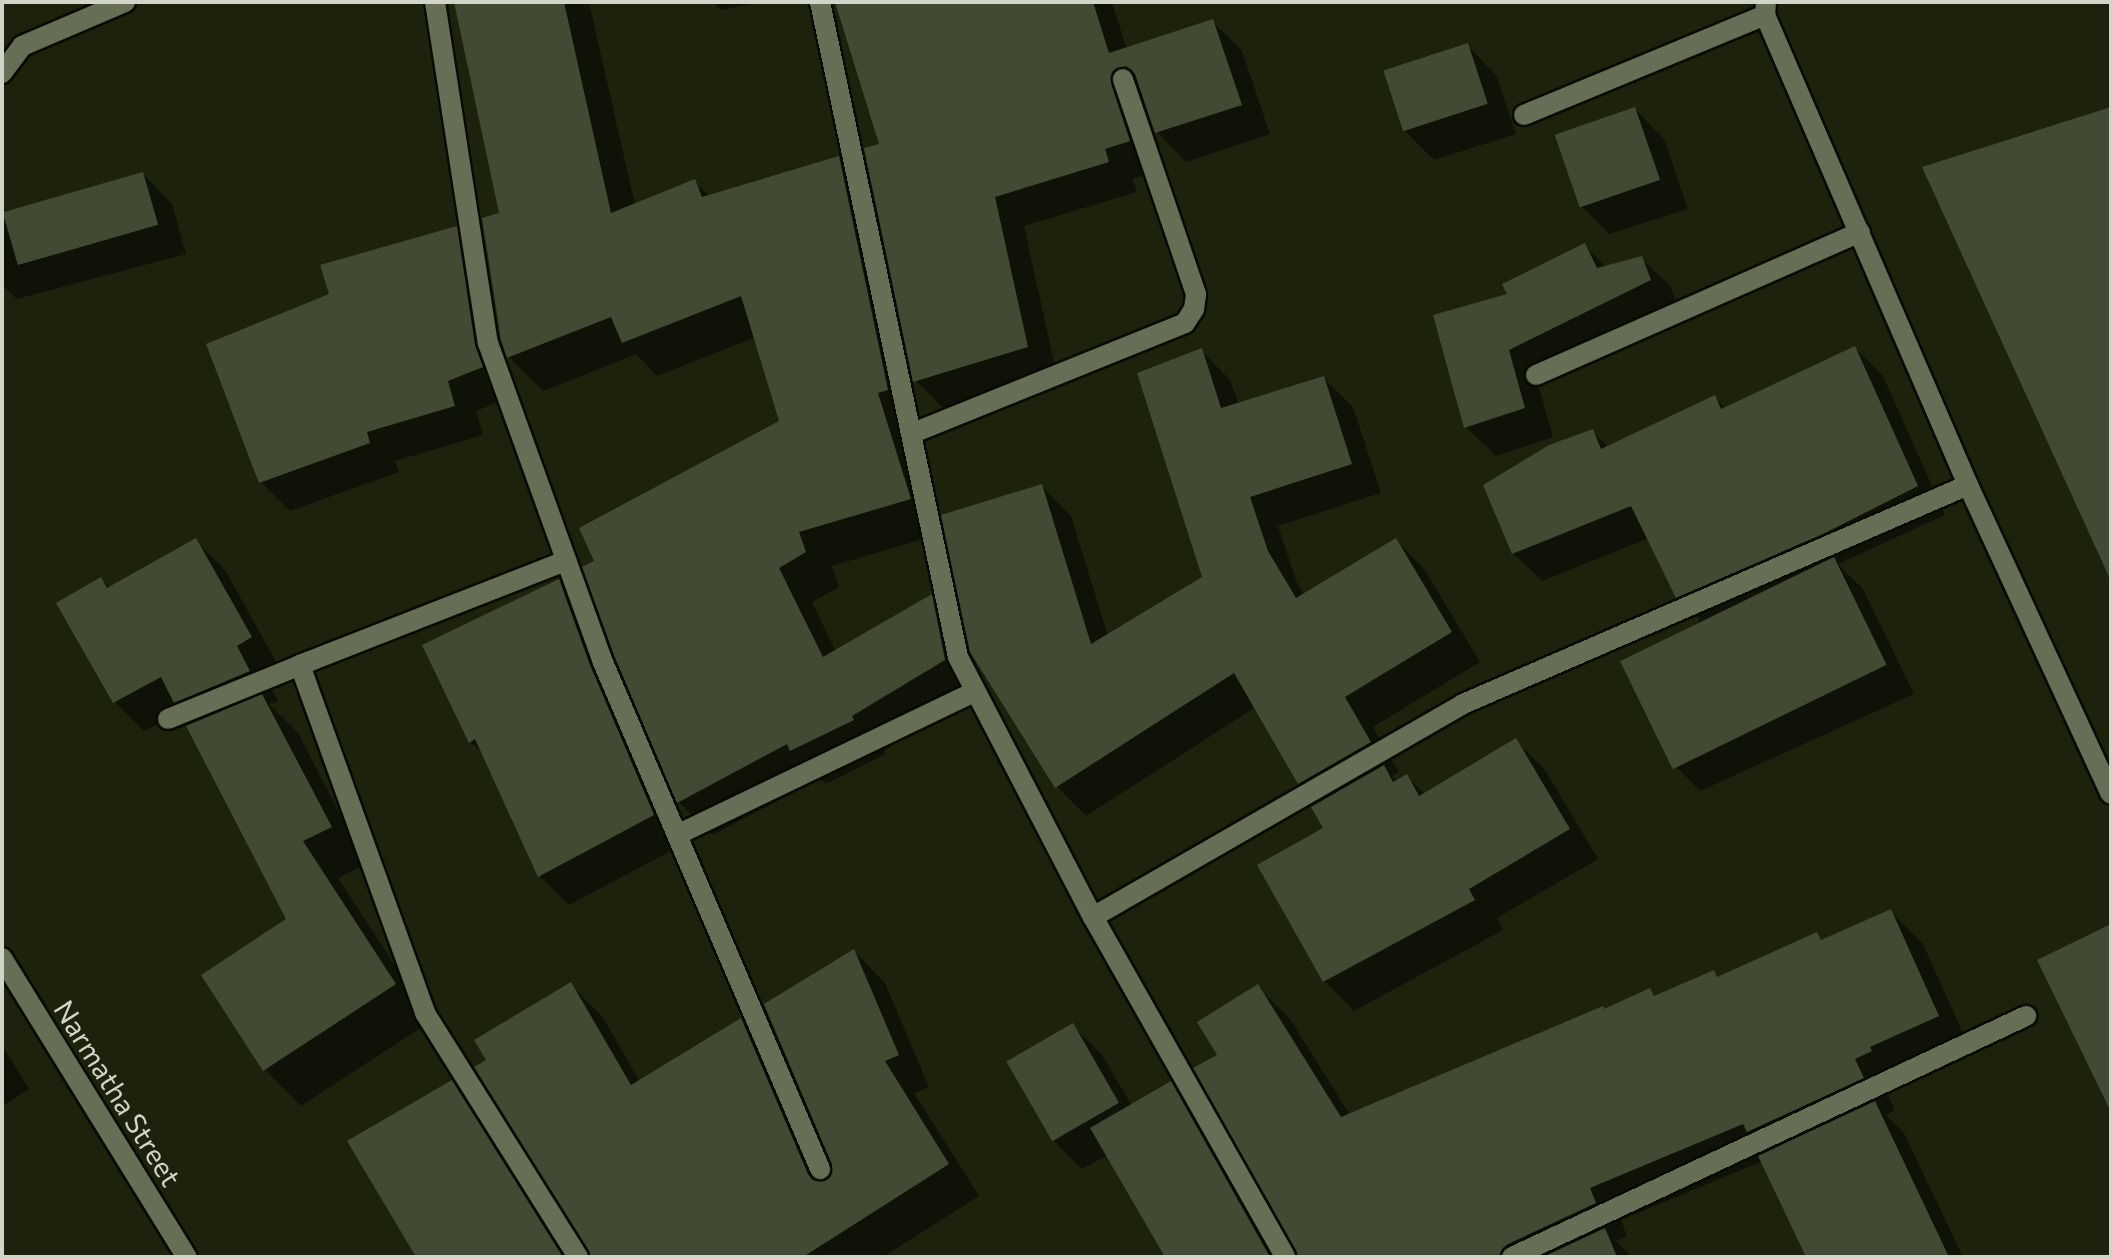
<!DOCTYPE html>
<html>
<head>
<meta charset="utf-8">
<style>
	body { margin:0 }
	#map { position:relative; width:2113px; height:1259px; overflow:hidden; background:#1d220d; font-family:Commissioner,sans-serif }
	div>[style] { position:absolute }
	.shadow>* { inset:0; background:#0007 }
	.building>* { inset:0; background:#434a33; transform-origin:0 0 }
	.roads { filter:drop-shadow(2px 0 #080b00) drop-shadow(-2px 0 #080b00) drop-shadow(0 2px #080b00) drop-shadow(0 -2px #080b00) }
	.minor>* { height:20px; margin:-10px; padding:0 10px; transform-origin:10px; border-radius:10px; background:#676e56 }
	span { translate:-50% -50%; white-space:nowrap; text-align:center; line-height:1.15; -webkit-text-stroke:8px #1d220d; paint-order:stroke }
	.street-label { font-size:28px; color:#d1d5c7 }
	.frame { position:absolute; inset:0; border:4px solid #d1d5c7; pointer-events:none }
</style>
</head>
<body>
<div id="map">
	<div class="shadow">
		<i style="clip-path:polygon(456px 2px,589px 2px,635px 205px,694px 182px,710px 197px,839px 158px,876px 196px,881px 145px,837px 2px,1112px 2px,1127px 50px,1213px 22px,1242px 51px,1270px 134px,1186px 162px,1157px 132px,1145px 98px,1139px 106px,1158px 171px,1133px 179px,1137px 192px,1024px 226px,1057px 376px,945px 410px,912px 377px,921px 424px,911px 427px,943px 533px,832px 566px,839px 587px,812px 602px,836px 652px,931px 597px,969px 634px,1042px 486px,1071px 516px,1108px 636px,1205px 578px,1201px 350px,1230px 380px,1239px 405px,1324px 378px,1353px 407px,1381px 493px,1278px 526px,1297px 583px,1305px 596px,1396px 540px,1425px 570px,1480px 662px,1373px 727px,1399px 772px,1392px 776px,1398px 782px,1407px 777px,1425px 794px,1516px 741px,1545px 770px,1598px 859px,1497px 918px,1503px 930px,1354px 1011px,1324px 981px,1259px 865px,1325px 829px,1320px 804px,1299px 783px,1256px 707px,1086px 816px,1057px 787px,969px 646px,978px 694px,884px 750px,886px 754px,826px 784px,820px 778px,713px 835px,679px 802px,781px 422px,756px 337px,657px 376px,636px 354px,543px 391px,509px 357px,502px 215px)"></i>
		<i style="clip-path:polygon(713px 2px,764px 2px,721px 10px)"></i>
		<i style="clip-path:polygon(1467px 45px,1496px 75px,1516px 134px,1434px 160px,1405px 131px)"></i>
		<i style="clip-path:polygon(1635px 109px,1664px 139px,1688px 209px,1609px 234px,1580px 205px)"></i>
		<i style="clip-path:polygon(143px 174px,172px 204px,186px 254px,17px 299px,2px 285px,2px 212px)"></i>
		<i style="clip-path:polygon(456px 228px,485px 257px,504px 376px,511px 397px,476px 411px,483px 435px,395px 461px,399px 472px,290px 511px,261px 482px,332px 296px)"></i>
		<i style="clip-path:polygon(1585px 246px,1607px 268px,1641px 258px,1671px 287px,1679px 310px,1537px 380px,1553px 437px,1496px 456px,1466px 427px,1509px 295px)"></i>
		<i style="clip-path:polygon(1855px 348px,1883px 376px,1945px 515px,1838px 564px,1863px 589px,1914px 694px,1700px 791px,1671px 761px,1699px 618px,1677px 596px,1649px 538px,1542px 581px,1513px 553px,1593px 431px,1609px 448px,1714px 397px,1726px 409px)"></i>
		<i style="clip-path:polygon(196px 541px,225px 570px,279px 667px,265px 676px,278px 701px,269px 704px,298px 733px,366px 864px,338px 878px,431px 1021px,301px 1106px,265px 1069px,289px 919px,197px 723px,184px 710px,144px 731px,115px 702px,101px 579px,110px 588px)"></i>
		<i style="clip-path:polygon(558px 581px,588px 610px,682px 845px,569px 905px,540px 876px,485px 756px,470px 741px)"></i>
		<i style="clip-path:polygon(1890px 911px,1923px 944px,1970px 1049px,1886px 1091px,1895px 1110px,1886px 1115px,1904px 1133px,1963px 1257px,1808px 1257px,1763px 1161px,1621px 1220px,1627px 1236px,1616px 1241px,1632px 1257px,1300px 1257px,1219px 1055px,1258px 987px,1290px 1019px,1350px 1115px,1650px 991px,1656px 997px,1714px 973px,1719px 978px,1817px 934px,1823px 941px)"></i>
		<i style="clip-path:polygon(854px 951px,885px 983px,929px 1087px,914px 1093px,979px 1196px,883px 1257px,597px 1257px,489px 1060px,571px 985px,602px 1016px,640px 1082px,741px 1020px,772px 1052px,828px 1181px,833px 1177px)"></i>
		<i style="clip-path:polygon(1073px 1026px,1102px 1055px,1132px 1106px,1170px 1084px,1203px 1116px,1282px 1257px,1167px 1257px,1108px 1155px,1082px 1169px,1053px 1140px,1009px 1062px)"></i>
		<i style="clip-path:polygon(2px 1045px,29px 1089px,2px 1106px)"></i>
		<i style="clip-path:polygon(451px 1082px,483px 1114px,574px 1257px,418px 1257px)"></i>
	</div>
	<div class="building">
		<i style="clip-path:polygon(454px 2px,564px 2px,611px 213px,695px 179px,702px 197px,839px 156px,888px 390px,878px 393px,911px 499px,799px 532px,806px 552px,779px 568px,823px 657px,932px 594px,945px 660px,852px 716px,854px 720px,790px 751px,787px 744px,677px 803px,614px 655px,582px 567px,594px 561px,579px 528px,779px 421px,741px 296px,622px 343px,611px 317px,507px 358px,501px 340px,482px 218px,499px 213px)"></i>
		<i style="clip-path:polygon(835px 2px,1093px 2px,1109px 53px,1213px 19px,1242px 105px,1155px 133px,1135px 74px,1126px 66px,1114px 70px,1111px 83px,1130px 141px,1105px 149px,1109px 162px,995px 197px,1028px 347px,913px 382px,864px 148px,879px 144px)"></i>
		<i style="left:1468px;top:43px;width:64px;height:89px;rotate:72deg"></i>
		<i style="left:1635px;top:107px;width:77px;height:85px;rotate:71deg"></i>
		<i style="clip-path:polygon(2111px 107px,2111px 581px,1922px 167px)"></i>
		<i style="left:143px;top:172px;width:55px;height:146px;rotate:74deg"></i>
		<i style="clip-path:polygon(457px 226px,475px 345px,483px 367px,448px 381px,455px 406px,367px 432px,370px 443px,259px 483px,206px 344px,329px 294px,320px 265px)"></i>
		<i style="clip-path:polygon(1585px 243px,1597px 268px,1642px 256px,1651px 280px,1509px 350px,1525px 408px,1464px 428px,1433px 315px,1507px 294px,1502px 284px)"></i>
		<i style="clip-path:polygon(1855px 346px,1918px 486px,1823px 534px,1676px 598px,1631px 506px,1512px 554px,1483px 485px,1549px 445px,1593px 429px,1601px 449px,1715px 395px,1721px 409px)"></i>
		<i style="clip-path:polygon(1202px 348px,1221px 408px,1324px 376px,1352px 464px,1250px 497px,1268px 551px,1296px 598px,1396px 538px,1452px 632px,1345px 697px,1371px 742px,1298px 784px,1234px 673px,1055px 788px,970px 652px,941px 515px,1042px 484px,1091px 644px,1202px 577px,1137px 373px)"></i>
		<i style="clip-path:polygon(196px 538px,252px 637px,237px 646px,250px 671px,174px 703px,161px 677px,113px 703px,56px 603px,101px 577px,107px 588px)"></i>
		<i style="left:1834px;top:557px;width:120px;height:238px;rotate:64deg"></i>
		<i style="clip-path:polygon(559px 579px,590px 665px,654px 815px,538px 877px,475px 739px,469px 743px,422px 645px)"></i>
		<i style="clip-path:polygon(262px 694px,332px 827px,303px 841px,396px 984px,263px 1071px,201px 975px,286px 919px,186px 726px)"></i>
		<i style="clip-path:polygon(1516px 738px,1570px 829px,1469px 889px,1475px 900px,1323px 982px,1257px 865px,1323px 828px,1311px 807px,1384px 765px,1393px 782px,1407px 774px,1419px 796px)"></i>
		<i style="clip-path:polygon(1891px 909px,1939px 1016px,1870px 1047px,1872px 1051px,1855px 1059px,1864px 1078px,1747px 1132px,1743px 1124px,1590px 1188px,1596px 1203px,1506px 1245px,1499px 1257px,1298px 1257px,1193px 1068px,1217px 1055px,1197px 1022px,1258px 984px,1341px 1117px,1603px 1006px,1604px 1009px,1650px 988px,1654px 996px,1714px 970px,1717px 977px,1817px 932px,1821px 940px)"></i>
		<i style="clip-path:polygon(2111px 924px,2111px 1112px,2037px 960px)"></i>
		<i style="clip-path:polygon(854px 949px,899px 1055px,885px 1061px,949px 1164px,803px 1257px,591px 1257px,474px 1067px,486px 1060px,474px 1040px,571px 982px,631px 1085px,741px 1018px,808px 1174px,813px 1180px,824px 1181px,831px 1176px,832px 1164px,764px 1004px)"></i>
		<i style="left:1073px;top:1023px;width:92px;height:77px;rotate:60deg"></i>
		<i style="clip-path:polygon(452px 1080px,563px 1257px,416px 1257px,347px 1141px)"></i>
		<i style="clip-path:polygon(1171px 1081px,1270px 1257px,1165px 1257px,1090px 1128px)"></i>
		<i style="clip-path:polygon(1875px 1101px,1949px 1257px,1806px 1257px,1758px 1156px)"></i>
		<i style="clip-path:polygon(1605px 1228px,1617px 1257px,1543px 1257px)"></i>
	</div>
	<div class="roads">
		<div class="minor">
			<i style="left:435px;top:2px;width:345px;rotate:81.2deg"></i>
			<i style="left:488px;top:343px;width:337px;rotate:70.2deg"></i>
			<i style="left:602px;top:660px;width:554px;rotate:66.81deg"></i>
			<i style="left:820px;top:2px;width:669px;rotate:78.1deg"></i>
			<i style="left:958px;top:657px;width:293px;rotate:62.6deg"></i>
			<i style="left:1093px;top:917px;width:390px;rotate:60.5deg"></i>
			<i style="left:1766px;top:2px;width:13px;rotate:94deg"></i>
			<i style="left:1765px;top:15px;width:512px;rotate:66.64deg"></i>
			<i style="left:1968px;top:485px;width:340px;rotate:65.2deg"></i>
			<i style="left:2px;top:73px;width:34px;rotate:-53deg"></i>
			<i style="left:22px;top:46px;width:112px;rotate:-23.1deg"></i>
			<i style="left:1524px;top:115px;width:261px;rotate:-22.5deg"></i>
			<i style="left:1536px;top:375px;width:354px;rotate:-23.8deg"></i>
			<i style="left:913px;top:433px;width:293px;rotate:-22deg"></i>
			<i style="left:1185px;top:323px;width:17px;rotate:-57deg"></i>
			<i style="left:1194px;top:309px;width:15px;rotate:-82deg"></i>
			<i style="left:1196px;top:294px;width:227px;rotate:-108.8deg"></i>
			<i style="left:300px;top:665px;width:286px;rotate:-21.4deg"></i>
			<i style="left:168px;top:719px;width:143px;rotate:-22.2deg"></i>
			<i style="left:300px;top:665px;width:370px;rotate:70.2deg"></i>
			<i style="left:425px;top:1013px;width:288px;rotate:57.9deg"></i>
			<i style="left:677px;top:835px;width:330px;rotate:-25.7deg"></i>
			<i style="left:1093px;top:917px;width:427px;rotate:-29.9deg"></i>
			<i style="left:1463px;top:704px;width:550px;rotate:-23.44deg"></i>
			<i style="left:2px;top:958px;width:352px;rotate:58.3deg"></i>
			<i style="left:1512px;top:1257px;width:568px;rotate:-25.12deg"></i>
		</div>
	</div>
	<div class="street-label">
		<span style="left:118px;top:1093px;rotate:58deg">Narmatha Street</span>
	</div>
	<div class="frame"></div>
</div>
</body>
</html>
